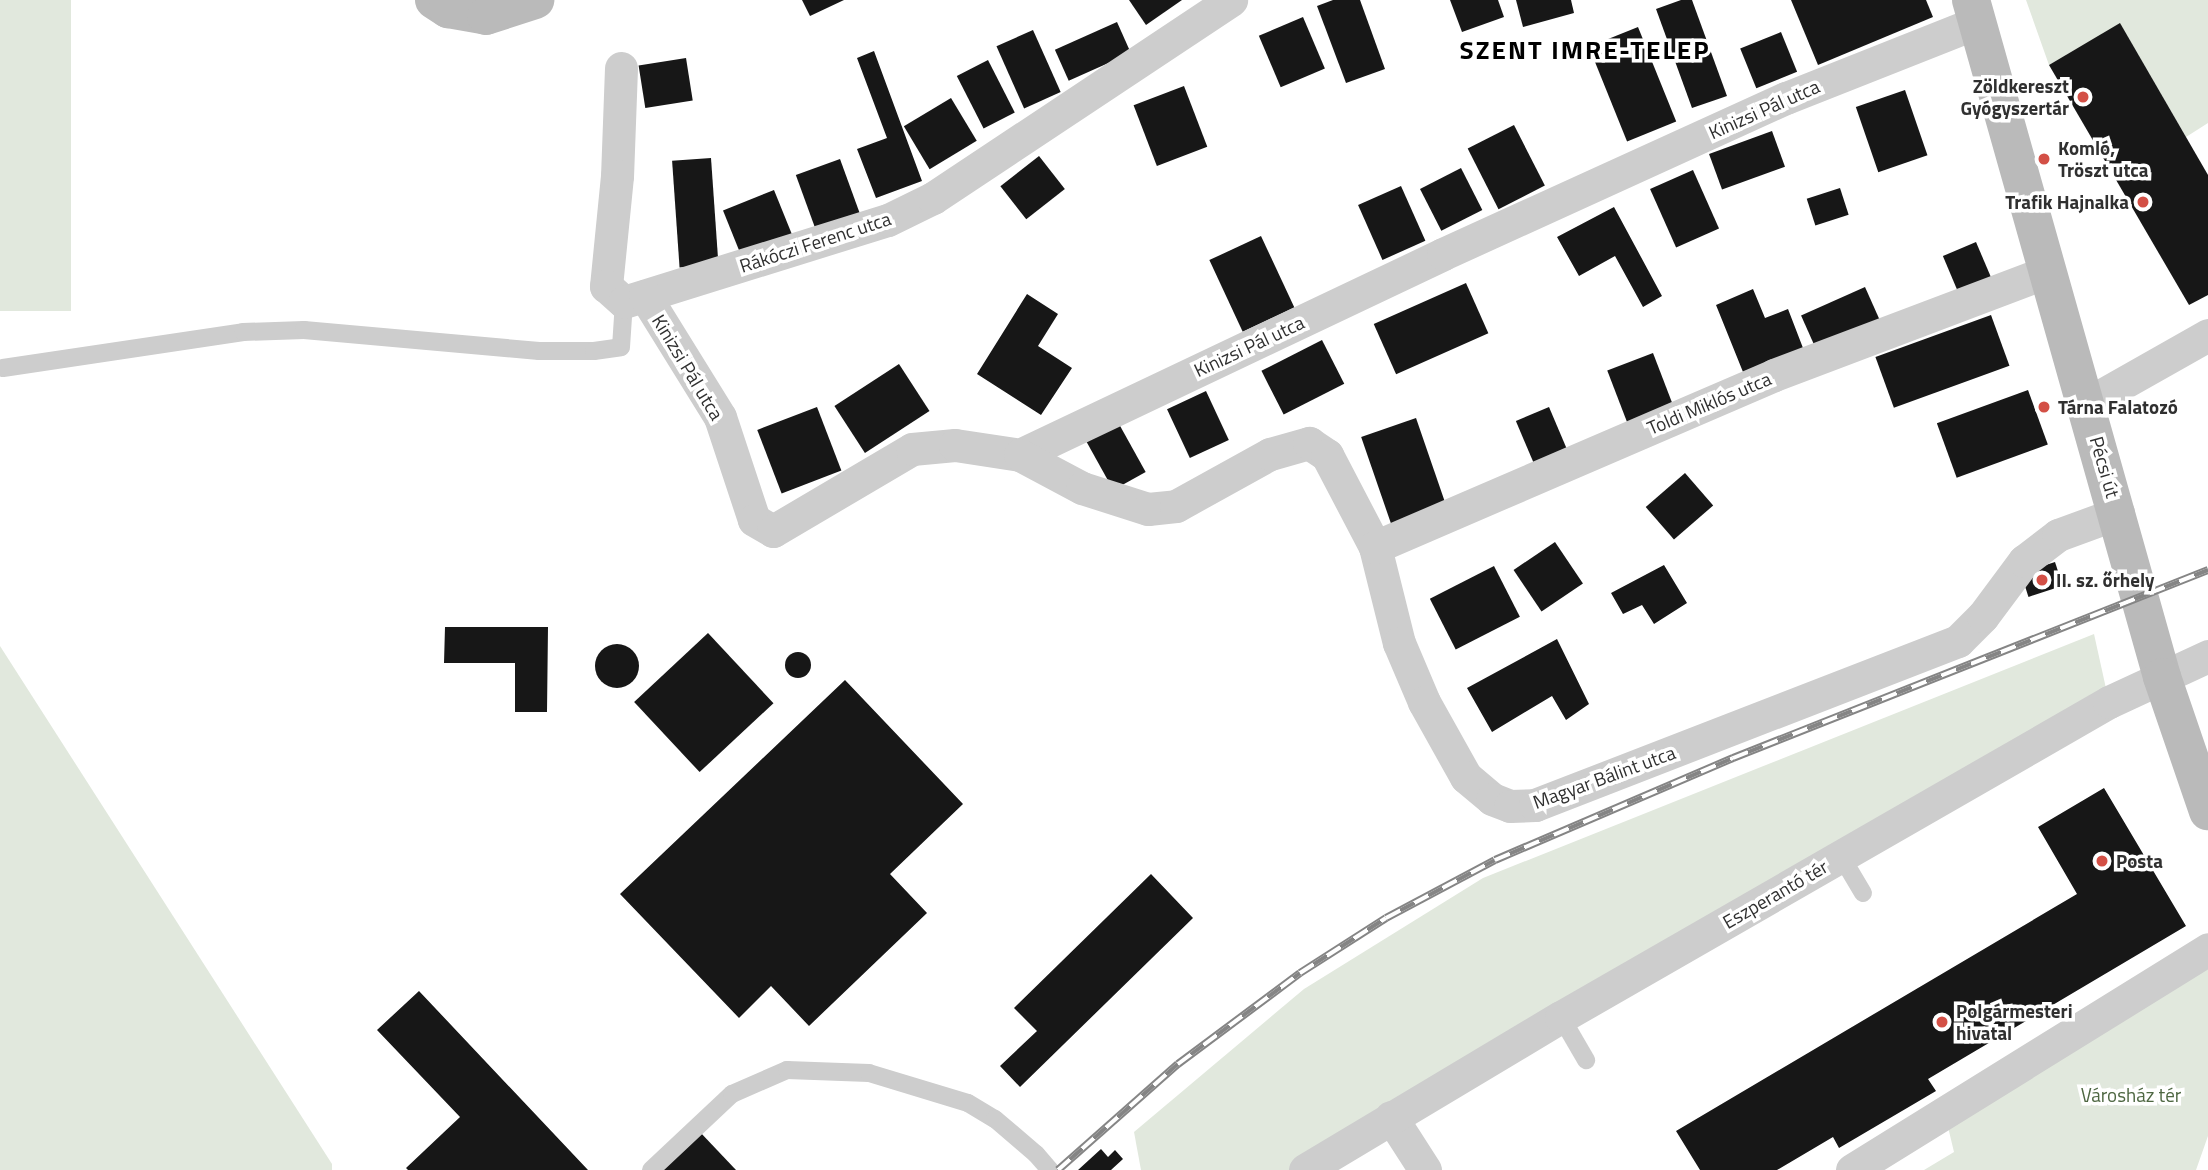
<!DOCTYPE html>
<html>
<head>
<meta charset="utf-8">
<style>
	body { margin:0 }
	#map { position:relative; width:2208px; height:1170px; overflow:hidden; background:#fff; font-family:"Titillium Web",sans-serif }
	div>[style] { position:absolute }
	.green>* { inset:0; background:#e1e8dd; transform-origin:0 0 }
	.building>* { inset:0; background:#171717; transform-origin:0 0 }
	.round { border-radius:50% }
	.lane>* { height:18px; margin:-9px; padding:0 9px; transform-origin:9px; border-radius:9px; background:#cdcdcd }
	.street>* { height:33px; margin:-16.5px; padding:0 16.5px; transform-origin:16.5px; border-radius:16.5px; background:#cdcdcd }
	.secondary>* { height:38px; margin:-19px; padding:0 19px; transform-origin:19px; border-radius:19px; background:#bababa }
	.rail>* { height:8px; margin-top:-4px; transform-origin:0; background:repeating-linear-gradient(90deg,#fff 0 16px,#858585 0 32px); box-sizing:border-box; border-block:2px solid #858585 }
	.dots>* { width:19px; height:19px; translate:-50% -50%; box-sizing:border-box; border:4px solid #fff; border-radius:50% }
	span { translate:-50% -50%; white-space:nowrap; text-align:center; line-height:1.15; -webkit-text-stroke:7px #fff; paint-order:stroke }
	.poi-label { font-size:19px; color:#303030; font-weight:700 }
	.right { translate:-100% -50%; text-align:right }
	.left { translate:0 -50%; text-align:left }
	.street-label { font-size:19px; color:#303030 }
	.park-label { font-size:19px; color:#4e6742 }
	.district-label { font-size:26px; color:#000; font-weight:700; letter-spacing:2px }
</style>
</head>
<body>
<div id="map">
	<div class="green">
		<i style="left:0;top:0;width:71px;height:311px"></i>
		<i style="clip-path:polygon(2026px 0,2208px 0,2208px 123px,2186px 137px,2120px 24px,2049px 65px)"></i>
		<i style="clip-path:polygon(2094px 634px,2109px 702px,1305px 1170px,1141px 1170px,1134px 1132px,1304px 989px,1483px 878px)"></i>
		<i style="clip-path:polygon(0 646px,332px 1164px,332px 1170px,0 1170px)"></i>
		<i style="clip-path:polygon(2208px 961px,2208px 1136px,2196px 1170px,1924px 1170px,1954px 1152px,1947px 1123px)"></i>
	</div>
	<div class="building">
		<i style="clip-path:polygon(802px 0,844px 0,810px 16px)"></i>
		<i style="clip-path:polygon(1129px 0,1182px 0,1146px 25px)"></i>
		<i style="clip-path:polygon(1333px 0,1360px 0,1385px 69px,1346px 83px,1317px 6px)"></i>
		<i style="clip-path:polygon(1450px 0,1498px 0,1504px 17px,1462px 32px)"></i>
		<i style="clip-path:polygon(1516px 0,1571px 0,1574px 13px,1523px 27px)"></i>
		<i style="clip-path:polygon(1681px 0,1692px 0,1727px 96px,1692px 108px,1656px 9px)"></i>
		<i style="clip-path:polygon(1791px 0,1926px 0,1933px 17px,1818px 65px)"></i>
		<i style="left:1303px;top:17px;width:56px;height:48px;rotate:67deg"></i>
		<i style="left:1117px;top:22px;width:34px;height:68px;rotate:66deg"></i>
		<i style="clip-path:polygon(2120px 23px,2208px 175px,2208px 295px,2189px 305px,2049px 65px)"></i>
		<i style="left:1638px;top:27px;width:102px;height:53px;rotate:68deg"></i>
		<i style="left:1033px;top:30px;width:68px;height:40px;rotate:66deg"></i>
		<i style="left:1781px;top:32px;width:43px;height:44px;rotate:68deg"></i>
		<i style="clip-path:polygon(874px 51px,922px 181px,876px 198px,857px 149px,887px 138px,857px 58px)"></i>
		<i style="left:686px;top:58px;width:43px;height:48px;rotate:81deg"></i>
		<i style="left:988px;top:60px;width:59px;height:35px;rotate:63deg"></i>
		<i style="left:1184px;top:86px;width:65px;height:54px;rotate:69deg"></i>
		<i style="left:1905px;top:90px;width:69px;height:52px;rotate:71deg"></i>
		<i style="left:951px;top:98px;width:50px;height:55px;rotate:59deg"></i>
		<i style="left:1514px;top:125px;width:68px;height:52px;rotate:63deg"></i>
		<i style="left:1772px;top:131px;width:38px;height:67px;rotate:70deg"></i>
		<i style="left:1039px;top:156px;width:42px;height:49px;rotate:52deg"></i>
		<i style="left:711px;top:158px;width:107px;height:39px;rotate:86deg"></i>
		<i style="left:840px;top:159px;width:58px;height:47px;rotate:70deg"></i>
		<i style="left:1461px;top:168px;width:47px;height:46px;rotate:63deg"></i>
		<i style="left:1693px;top:170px;width:64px;height:47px;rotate:66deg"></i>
		<i style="left:1401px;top:186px;width:60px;height:47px;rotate:66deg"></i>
		<i style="left:1840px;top:188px;width:28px;height:35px;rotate:72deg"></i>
		<i style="left:774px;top:190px;width:51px;height:55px;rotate:68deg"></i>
		<i style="clip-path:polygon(1614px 207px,1662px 296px,1643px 307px,1615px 256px,1579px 276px,1557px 237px)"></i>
		<i style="left:1261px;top:236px;width:79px;height:57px;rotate:65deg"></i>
		<i style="left:1976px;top:242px;width:40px;height:36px;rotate:67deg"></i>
		<i style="left:1466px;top:283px;width:55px;height:101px;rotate:66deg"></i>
		<i style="left:1865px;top:287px;width:37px;height:70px;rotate:66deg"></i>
		<i style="clip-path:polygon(1753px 289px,1765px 318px,1788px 309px,1803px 348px,1743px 372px,1716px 305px)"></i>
		<i style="clip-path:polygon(1027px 294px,1058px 314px,1038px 346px,1072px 368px,1041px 415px,977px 374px)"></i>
		<i style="left:1991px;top:315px;width:54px;height:123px;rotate:70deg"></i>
		<i style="left:1322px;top:340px;width:49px;height:68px;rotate:63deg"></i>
		<i style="left:1653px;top:353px;width:57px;height:49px;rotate:69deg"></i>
		<i style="left:899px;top:364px;width:56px;height:77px;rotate:57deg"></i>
		<i style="left:2028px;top:390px;width:58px;height:97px;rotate:70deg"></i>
		<i style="left:1206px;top:391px;width:54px;height:43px;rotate:65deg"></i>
		<i style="left:817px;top:407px;width:68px;height:64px;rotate:69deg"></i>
		<i style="left:1549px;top:407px;width:50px;height:36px;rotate:67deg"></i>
		<i style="left:1416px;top:418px;width:96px;height:58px;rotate:71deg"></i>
		<i style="left:1119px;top:424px;width:55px;height:37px;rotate:61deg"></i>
		<i style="left:1685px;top:473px;width:43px;height:52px;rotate:49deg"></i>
		<i style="left:1555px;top:542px;width:50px;height:50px;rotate:56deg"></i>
		<i style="left:2055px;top:562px;width:25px;height:36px;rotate:72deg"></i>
		<i style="clip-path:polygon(1664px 565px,1687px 603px,1654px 624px,1642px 605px,1623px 614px,1611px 593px)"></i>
		<i style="left:1494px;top:566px;width:57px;height:72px;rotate:63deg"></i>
		<i style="clip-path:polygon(445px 627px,548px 627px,547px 712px,515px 712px,515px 663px,444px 663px)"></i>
		<i style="left:708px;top:633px;width:96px;height:101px;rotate:47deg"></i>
		<i style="clip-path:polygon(1557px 639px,1589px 704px,1566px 720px,1552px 696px,1492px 732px,1467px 688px)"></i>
		<i class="round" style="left:595px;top:644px;width:44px;height:44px"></i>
		<i class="round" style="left:785px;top:652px;width:26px;height:26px"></i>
		<i style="clip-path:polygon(845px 680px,963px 804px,890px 874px,927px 913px,809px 1026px,771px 986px,739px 1018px,620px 894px)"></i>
		<i style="clip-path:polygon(2104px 788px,2186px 926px,1928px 1079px,1936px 1091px,1839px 1148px,1833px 1137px,1777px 1170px,1700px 1170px,1676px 1131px,2077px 894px,2038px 827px)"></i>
		<i style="clip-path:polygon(1151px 874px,1193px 918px,1020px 1087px,1000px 1066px,1037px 1031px,1014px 1008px)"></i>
		<i style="clip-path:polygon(419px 991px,588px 1170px,408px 1170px,406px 1168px,460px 1117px,377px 1030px)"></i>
		<i style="clip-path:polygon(699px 1131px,736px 1170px,657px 1170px)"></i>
		<i style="clip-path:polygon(1101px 1149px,1108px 1157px,1115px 1150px,1123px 1159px,1111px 1170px,1078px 1170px)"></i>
	</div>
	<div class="lane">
		<i style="left:3px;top:368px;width:243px;rotate:-8.5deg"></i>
		<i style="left:243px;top:332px;width:61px;rotate:-1.9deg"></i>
		<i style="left:304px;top:330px;width:236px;rotate:5.1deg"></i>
		<i style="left:539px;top:351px;width:55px"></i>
		<i style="left:594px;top:351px;width:27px;rotate:-8deg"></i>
		<i style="left:621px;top:347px;width:45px;rotate:-86.2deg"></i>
		<i style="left:1841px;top:856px;width:43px;rotate:59.3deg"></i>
		<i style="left:1561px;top:1017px;width:50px;rotate:59.8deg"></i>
		<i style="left:651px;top:1170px;width:111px;rotate:-43.2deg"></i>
		<i style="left:732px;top:1094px;width:60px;rotate:-23.6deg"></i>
		<i style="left:787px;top:1070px;width:82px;rotate:2.1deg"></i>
		<i style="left:869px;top:1073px;width:103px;rotate:16.9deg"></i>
		<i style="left:968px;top:1103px;width:31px;rotate:31deg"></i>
		<i style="left:995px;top:1119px;width:54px;rotate:40.5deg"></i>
		<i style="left:1036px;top:1154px;width:21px;rotate:49deg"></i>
	</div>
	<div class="street">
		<i style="left:621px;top:68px;width:108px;rotate:92.1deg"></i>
		<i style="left:617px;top:176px;width:111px;rotate:95.7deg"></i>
		<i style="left:606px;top:286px;width:24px;rotate:42deg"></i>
		<i style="left:624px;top:302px;width:276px;rotate:-17.3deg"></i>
		<i style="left:888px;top:220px;width:50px;rotate:-26.1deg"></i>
		<i style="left:933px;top:198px;width:358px;rotate:-33.6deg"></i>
		<i style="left:645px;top:296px;width:142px;rotate:58.2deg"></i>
		<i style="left:720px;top:417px;width:108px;rotate:71.7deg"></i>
		<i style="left:754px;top:520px;width:22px;rotate:30deg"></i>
		<i style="left:773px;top:531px;width:161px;rotate:-30.5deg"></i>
		<i style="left:912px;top:449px;width:43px;rotate:-5.3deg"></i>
		<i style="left:955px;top:445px;width:66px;rotate:8.7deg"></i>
		<i style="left:1020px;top:455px;width:468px;rotate:-25.4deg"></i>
		<i style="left:1443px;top:254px;width:377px;rotate:-24.5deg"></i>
		<i style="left:1786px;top:98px;width:206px;rotate:-21.6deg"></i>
		<i style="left:2086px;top:404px;width:140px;rotate:-29.5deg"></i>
		<i style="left:1020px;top:455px;width:70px;rotate:28deg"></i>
		<i style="left:1082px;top:488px;width:69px;rotate:17.7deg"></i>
		<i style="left:1148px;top:509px;width:28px;rotate:-6deg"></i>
		<i style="left:1176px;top:506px;width:107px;rotate:-29deg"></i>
		<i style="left:1270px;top:454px;width:41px;rotate:-15.8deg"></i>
		<i style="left:1309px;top:443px;width:22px;rotate:34deg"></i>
		<i style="left:1327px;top:455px;width:104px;rotate:62.4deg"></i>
		<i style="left:1375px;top:547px;width:99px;rotate:76deg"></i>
		<i style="left:1399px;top:643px;width:64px;rotate:67deg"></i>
		<i style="left:1424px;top:702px;width:86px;rotate:60.8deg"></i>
		<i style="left:1466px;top:777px;width:34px;rotate:40deg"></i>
		<i style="left:1492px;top:799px;width:19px;rotate:21deg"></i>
		<i style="left:1510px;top:806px;width:25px;rotate:-2deg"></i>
		<i style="left:1535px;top:805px;width:454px;rotate:-21.2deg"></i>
		<i style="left:1958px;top:641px;width:35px;rotate:-45deg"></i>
		<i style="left:1983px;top:616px;width:69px;rotate:-53.3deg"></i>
		<i style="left:2024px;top:561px;width:43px;rotate:-37.4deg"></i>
		<i style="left:2058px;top:535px;width:64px;rotate:-20.1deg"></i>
		<i style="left:1375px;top:547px;width:434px;rotate:-23.3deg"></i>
		<i style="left:1774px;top:375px;width:294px;rotate:-20.7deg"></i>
		<i style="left:1391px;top:1117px;width:63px;rotate:57.3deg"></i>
		<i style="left:1305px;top:1170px;width:298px;rotate:-30.9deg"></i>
		<i style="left:1561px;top:1017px;width:632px;rotate:-29.89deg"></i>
		<i style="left:2109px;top:702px;width:109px;rotate:-24.9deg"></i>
		<i style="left:1852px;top:1170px;width:419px;rotate:-31.8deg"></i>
	</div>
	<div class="secondary">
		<i style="left:434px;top:0;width:17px;rotate:33deg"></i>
		<i style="left:448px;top:9px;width:39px;rotate:10deg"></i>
		<i style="left:486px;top:16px;width:52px;rotate:-18.1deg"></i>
		<i style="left:1971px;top:0;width:703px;rotate:74.24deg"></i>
		<i style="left:2162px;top:677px;width:142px;rotate:71.1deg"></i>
	</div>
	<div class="rail">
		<i style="left:1058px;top:1170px;width:160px;rotate:-41.5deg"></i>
		<i style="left:1178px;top:1064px;width:152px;rotate:-36.7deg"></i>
		<i style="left:1300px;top:973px;width:102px;rotate:-32.6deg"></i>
		<i style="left:1386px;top:918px;width:123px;rotate:-28deg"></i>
		<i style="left:1495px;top:860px;width:259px;rotate:-23.2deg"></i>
		<i style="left:1733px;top:758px;width:511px;rotate:-21.59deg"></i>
	</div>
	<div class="dots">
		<i style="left:2083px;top:97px;background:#d35046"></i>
		<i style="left:2044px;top:159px;background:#d35046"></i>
		<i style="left:2143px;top:202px;background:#d35046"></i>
		<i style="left:2044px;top:407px;background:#d35046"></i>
		<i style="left:2042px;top:580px;background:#d35046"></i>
		<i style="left:2102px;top:861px;background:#d35046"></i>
		<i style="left:1942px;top:1022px;background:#d35046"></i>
	</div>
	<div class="poi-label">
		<span class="right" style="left:2069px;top:97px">Zöldkereszt<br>Gyógyszertár</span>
		<span class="left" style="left:2058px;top:159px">Komló,<br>Tröszt utca</span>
		<span class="right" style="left:2129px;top:202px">Trafik Hajnalka</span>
		<span class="left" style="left:2058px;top:407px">Tárna Falatozó</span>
		<span class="left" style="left:2056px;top:580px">II. sz. őrhely</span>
		<span class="left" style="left:2116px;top:861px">Posta</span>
		<span class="left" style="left:1956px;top:1022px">Polgármesteri<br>hivatal</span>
	</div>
	<div class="street-label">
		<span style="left:1764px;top:109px;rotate:-24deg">Kinizsi Pál utca</span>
		<span style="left:815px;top:242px;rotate:-18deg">Rákóczi Ferenc utca</span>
		<span style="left:1249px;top:346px;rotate:-25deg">Kinizsi Pál utca</span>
		<span style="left:688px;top:367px;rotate:59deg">Kinizsi Pál utca</span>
		<span style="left:1709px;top:403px;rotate:-23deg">Toldi Miklós utca</span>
		<span style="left:2105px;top:467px;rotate:74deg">Pécsi út</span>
		<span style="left:1604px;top:777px;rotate:-20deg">Magyar Bálint utca</span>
		<span style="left:1775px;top:894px;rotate:-30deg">Eszperantó tér</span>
	</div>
	<div class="park-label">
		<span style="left:2131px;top:1095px">Városház tér</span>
	</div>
	<div class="district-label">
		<span style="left:1585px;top:50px">SZENT IMRE-TELEP</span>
	</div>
</div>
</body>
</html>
